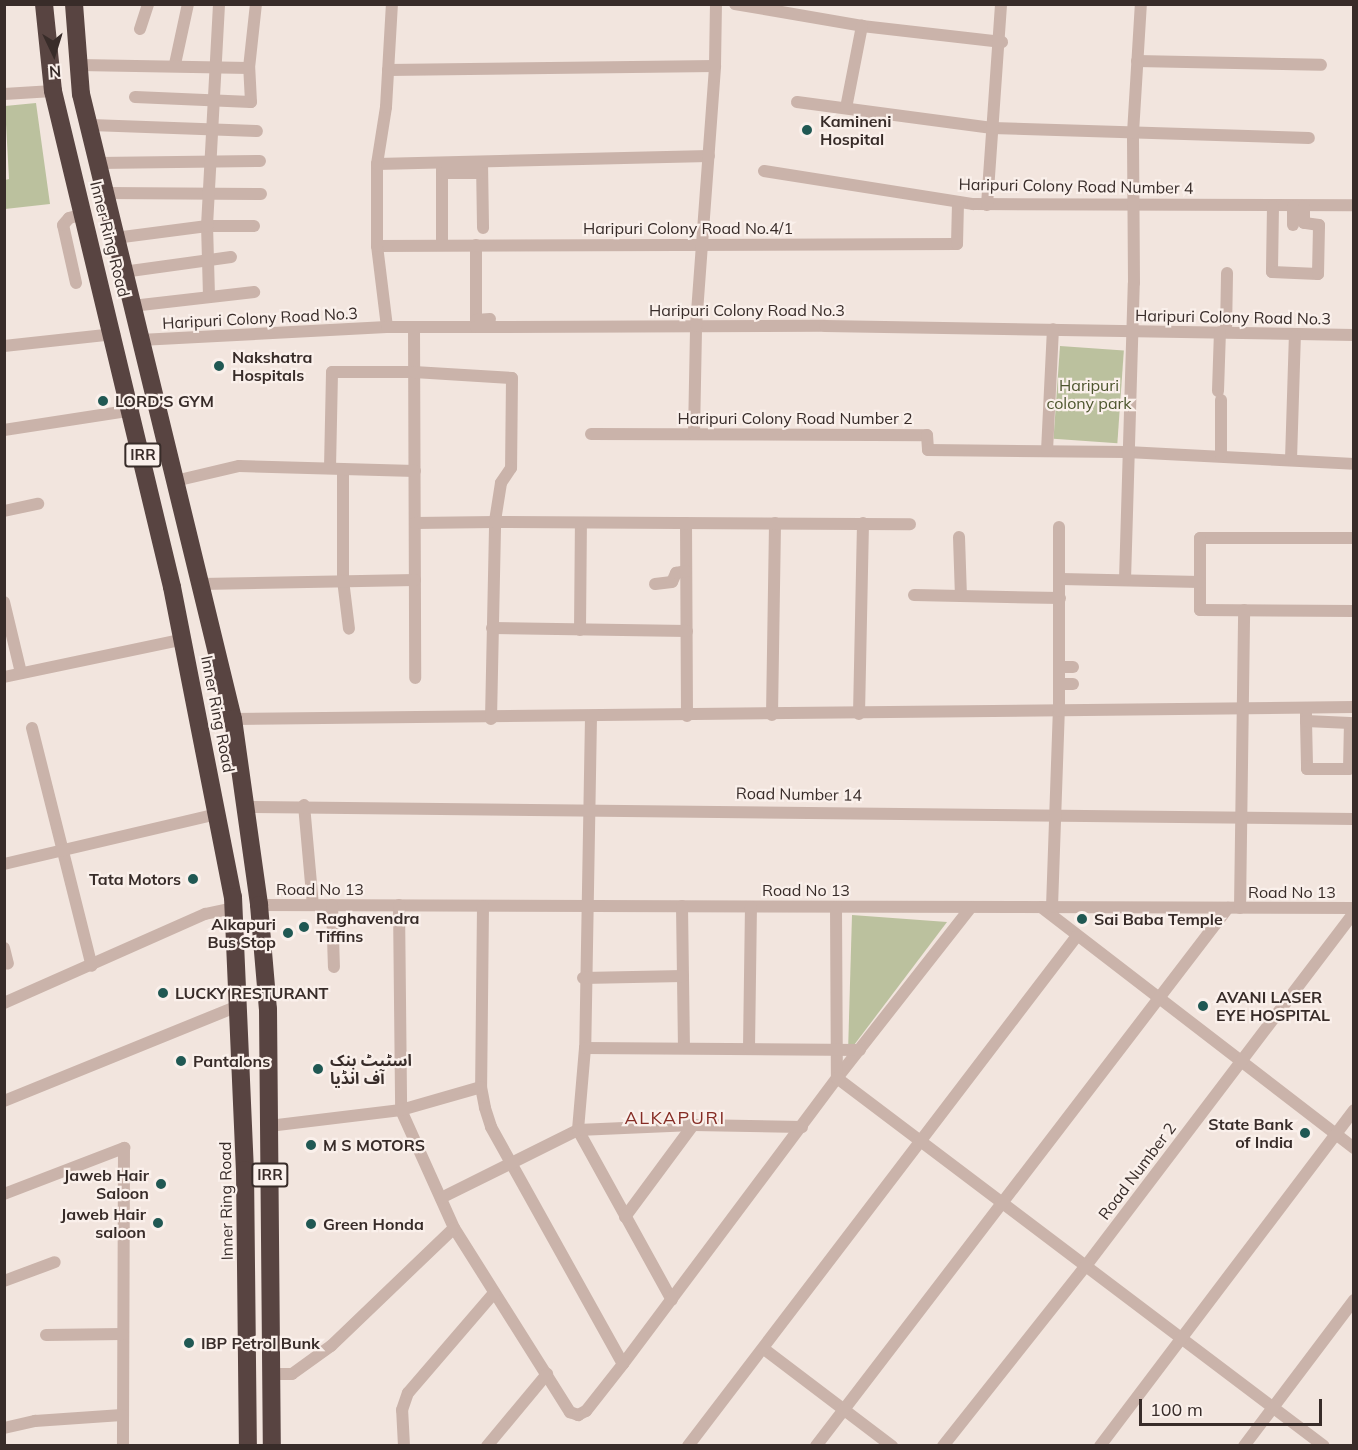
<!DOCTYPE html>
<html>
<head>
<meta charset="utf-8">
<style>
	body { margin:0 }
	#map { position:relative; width:1358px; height:1450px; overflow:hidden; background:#f2e5de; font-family:Mulish,"Noto Sans Arabic",sans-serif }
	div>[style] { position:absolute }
	.green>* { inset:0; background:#bbc19e; transform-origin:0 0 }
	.street>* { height:12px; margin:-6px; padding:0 6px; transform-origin:6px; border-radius:6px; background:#cab3aa }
	.highway>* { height:18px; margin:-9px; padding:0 9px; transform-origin:9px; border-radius:9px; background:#584441 }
	.dots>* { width:16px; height:16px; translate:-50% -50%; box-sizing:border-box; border:3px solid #faf0eb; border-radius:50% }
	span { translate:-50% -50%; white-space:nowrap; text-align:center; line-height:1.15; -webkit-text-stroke:4.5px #faf0eb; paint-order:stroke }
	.shield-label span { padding:2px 4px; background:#faf0eb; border:2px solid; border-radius:4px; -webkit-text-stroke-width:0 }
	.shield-label { font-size:15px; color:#382c29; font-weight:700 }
	.poi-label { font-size:16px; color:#382c29; font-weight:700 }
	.left { translate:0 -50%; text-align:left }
	.right { translate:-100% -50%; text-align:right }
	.street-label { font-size:16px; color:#382c29 }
	.park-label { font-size:16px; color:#4d552e }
	.neighbourhood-label { font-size:18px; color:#852c24; letter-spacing:1.5px }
	.frame { position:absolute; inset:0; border:6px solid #382c29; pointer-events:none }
	.north { position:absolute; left:24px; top:24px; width:60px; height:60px; -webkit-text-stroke:4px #faf0eb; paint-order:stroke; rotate:176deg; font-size:16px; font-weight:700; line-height:24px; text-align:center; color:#382c29 }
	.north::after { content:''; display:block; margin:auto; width:21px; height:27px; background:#382c29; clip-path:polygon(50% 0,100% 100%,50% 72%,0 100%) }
	.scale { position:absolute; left:1139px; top:1399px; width:183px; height:27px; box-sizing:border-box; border:3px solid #382c29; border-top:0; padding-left:8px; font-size:18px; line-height:21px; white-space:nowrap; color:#382c29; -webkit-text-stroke:4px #faf0eb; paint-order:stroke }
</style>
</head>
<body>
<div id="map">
	<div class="green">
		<i style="clip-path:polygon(36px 103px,50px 204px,5px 209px,5px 180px,9px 179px,5px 106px)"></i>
		<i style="left:1060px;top:346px;width:64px;height:93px;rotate:4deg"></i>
		<i style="clip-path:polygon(852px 915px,947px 922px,848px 1053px)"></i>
	</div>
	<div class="street">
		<i style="left:735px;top:4px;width:129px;rotate:9.8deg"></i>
		<i style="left:862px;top:26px;width:141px;rotate:6.5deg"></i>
		<i style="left:140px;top:29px;width:26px;rotate:-72deg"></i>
		<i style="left:1137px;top:61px;width:184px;rotate:1.2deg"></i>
		<i style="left:175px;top:64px;width:61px;rotate:-77.8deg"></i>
		<i style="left:79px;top:65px;width:170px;rotate:1deg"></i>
		<i style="left:388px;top:70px;width:327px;rotate:-0.7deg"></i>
		<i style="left:4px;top:94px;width:49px;rotate:-3.5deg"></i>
		<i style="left:135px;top:97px;width:116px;rotate:2.5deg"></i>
		<i style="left:251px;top:102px;width:34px;rotate:-93deg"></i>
		<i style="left:249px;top:68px;width:64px;rotate:-83.8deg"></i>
		<i style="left:797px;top:102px;width:197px;rotate:7.6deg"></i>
		<i style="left:992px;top:128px;width:317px;rotate:1.8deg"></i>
		<i style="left:846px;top:108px;width:84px;rotate:-79deg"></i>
		<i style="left:91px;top:125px;width:166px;rotate:2.1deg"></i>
		<i style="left:482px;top:162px;width:66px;rotate:89.1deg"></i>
		<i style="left:98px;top:163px;width:162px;rotate:-0.7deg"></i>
		<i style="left:442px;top:163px;width:82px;rotate:90deg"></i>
		<i style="left:377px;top:164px;width:332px;rotate:-1.4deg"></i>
		<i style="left:764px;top:171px;width:212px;rotate:9deg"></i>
		<i style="left:973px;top:204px;width:381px;rotate:0.2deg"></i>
		<i style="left:442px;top:173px;width:40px"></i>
		<i style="left:106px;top:193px;width:155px;rotate:0.4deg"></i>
		<i style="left:987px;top:205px;width:201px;rotate:-86deg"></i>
		<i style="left:1273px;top:206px;width:66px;rotate:90.9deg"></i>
		<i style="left:1272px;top:272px;width:46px;rotate:2.5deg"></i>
		<i style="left:1318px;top:274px;width:49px;rotate:-88.8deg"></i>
		<i style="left:1319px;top:225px;width:15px;rotate:-172deg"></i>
		<i style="left:1304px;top:223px;width:17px;rotate:-90deg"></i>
		<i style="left:1293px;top:206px;width:19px;rotate:90deg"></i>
		<i style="left:115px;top:238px;width:93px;rotate:-7.4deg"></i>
		<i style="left:207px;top:226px;width:47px"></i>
		<i style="left:476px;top:245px;width:75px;rotate:90deg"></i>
		<i style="left:476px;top:320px;width:14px;rotate:-4deg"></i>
		<i style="left:377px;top:246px;width:580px;rotate:-0.2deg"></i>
		<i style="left:957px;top:244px;width:42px;rotate:-88.6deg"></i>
		<i style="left:123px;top:272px;width:109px;rotate:-7.9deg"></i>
		<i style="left:76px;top:283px;width:59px;rotate:-102.6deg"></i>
		<i style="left:63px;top:225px;width:9px;rotate:-49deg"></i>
		<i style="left:69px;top:218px;width:16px;rotate:-15deg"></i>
		<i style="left:209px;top:296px;width:70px;rotate:-91.6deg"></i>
		<i style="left:207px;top:226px;width:222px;rotate:-86.9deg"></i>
		<i style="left:132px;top:306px;width:123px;rotate:-6.5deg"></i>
		<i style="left:387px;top:327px;width:82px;rotate:-97deg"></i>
		<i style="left:377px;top:246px;width:82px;rotate:-90deg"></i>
		<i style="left:377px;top:164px;width:58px;rotate:-81deg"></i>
		<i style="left:386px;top:107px;width:103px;rotate:-86.7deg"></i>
		<i style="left:414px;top:327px;width:351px;rotate:89.8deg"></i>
		<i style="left:1226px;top:332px;width:59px;rotate:-89deg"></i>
		<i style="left:140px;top:340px;width:247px;rotate:-3deg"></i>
		<i style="left:387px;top:327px;width:89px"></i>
		<i style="left:476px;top:327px;width:349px;rotate:-0.2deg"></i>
		<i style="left:825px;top:326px;width:529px;rotate:0.97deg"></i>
		<i style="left:4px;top:346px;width:111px;rotate:-6.2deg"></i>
		<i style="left:1218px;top:391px;width:59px;rotate:-88.1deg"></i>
		<i style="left:4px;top:430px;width:131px;rotate:-8.8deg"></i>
		<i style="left:591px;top:434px;width:336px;rotate:0.2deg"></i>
		<i style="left:927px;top:435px;width:15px;rotate:86deg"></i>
		<i style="left:928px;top:450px;width:199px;rotate:0.6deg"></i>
		<i style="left:1127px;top:452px;width:227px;rotate:3deg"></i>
		<i style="left:694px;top:434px;width:108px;rotate:-88.9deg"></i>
		<i style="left:696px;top:326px;width:261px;rotate:-85.8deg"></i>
		<i style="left:715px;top:66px;width:62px;rotate:-89.1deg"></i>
		<i style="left:1047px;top:451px;width:122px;rotate:-87.2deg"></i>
		<i style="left:1221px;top:456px;width:56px;rotate:-90deg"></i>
		<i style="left:1291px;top:460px;width:124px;rotate:-88.2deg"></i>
		<i style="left:330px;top:468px;width:96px;rotate:-88.8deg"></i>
		<i style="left:332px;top:372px;width:82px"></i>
		<i style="left:414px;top:372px;width:98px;rotate:3.5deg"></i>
		<i style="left:512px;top:378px;width:90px;rotate:90.6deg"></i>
		<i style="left:511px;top:468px;width:18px;rotate:124deg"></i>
		<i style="left:501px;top:483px;width:39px;rotate:99deg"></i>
		<i style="left:495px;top:522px;width:80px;rotate:179.3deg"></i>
		<i style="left:343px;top:469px;width:111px;rotate:90deg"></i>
		<i style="left:343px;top:580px;width:49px;rotate:83deg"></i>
		<i style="left:175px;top:481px;width:66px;rotate:-13.2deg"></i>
		<i style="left:239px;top:466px;width:176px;rotate:1.6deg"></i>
		<i style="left:4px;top:511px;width:35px;rotate:-12deg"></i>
		<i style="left:686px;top:523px;width:193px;rotate:89.7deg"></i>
		<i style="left:959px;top:537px;width:59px;rotate:88.1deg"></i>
		<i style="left:1354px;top:538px;width:154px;rotate:180deg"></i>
		<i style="left:1200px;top:538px;width:72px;rotate:90deg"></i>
		<i style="left:1200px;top:610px;width:154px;rotate:0.4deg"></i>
		<i style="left:1061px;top:579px;width:139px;rotate:1.2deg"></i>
		<i style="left:1125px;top:580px;width:297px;rotate:-88.3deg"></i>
		<i style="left:1134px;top:283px;width:150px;rotate:-90.4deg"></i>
		<i style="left:1133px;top:133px;width:129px;rotate:-86.5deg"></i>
		<i style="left:201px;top:584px;width:214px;rotate:-1.1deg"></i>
		<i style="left:655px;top:584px;width:17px;rotate:-7deg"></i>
		<i style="left:672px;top:582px;width:10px;rotate:-66deg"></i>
		<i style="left:676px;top:573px;width:10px;rotate:-11deg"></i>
		<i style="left:914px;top:595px;width:146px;rotate:1.2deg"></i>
		<i style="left:4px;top:602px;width:73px;rotate:76.5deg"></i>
		<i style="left:492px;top:628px;width:195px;rotate:0.9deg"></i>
		<i style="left:580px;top:630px;width:106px;rotate:-89.5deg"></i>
		<i style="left:1059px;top:667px;width:14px"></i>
		<i style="left:4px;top:677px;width:184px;rotate:-11.9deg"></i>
		<i style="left:1059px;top:684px;width:14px"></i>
		<i style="left:1306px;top:708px;width:13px;rotate:90deg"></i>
		<i style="left:1306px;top:721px;width:45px;rotate:88.7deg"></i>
		<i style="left:1307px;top:766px;width:3px;rotate:90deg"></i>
		<i style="left:1307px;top:769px;width:42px"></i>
		<i style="left:1349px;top:769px;width:46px;rotate:-88.8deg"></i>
		<i style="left:1350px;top:723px;width:44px;rotate:-177.4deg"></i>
		<i style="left:859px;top:714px;width:191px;rotate:-88.8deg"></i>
		<i style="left:772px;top:715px;width:192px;rotate:-89.1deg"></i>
		<i style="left:591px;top:717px;width:331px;rotate:91deg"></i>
		<i style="left:585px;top:1048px;width:82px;rotate:94.9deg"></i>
		<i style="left:578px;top:1130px;width:194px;rotate:61.1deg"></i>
		<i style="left:233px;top:719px;width:1121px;rotate:-0.61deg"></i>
		<i style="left:491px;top:719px;width:197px;rotate:-88.8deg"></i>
		<i style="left:495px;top:522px;width:415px;rotate:0.3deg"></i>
		<i style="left:32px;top:728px;width:245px;rotate:75.9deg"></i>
		<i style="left:304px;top:805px;width:100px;rotate:84.9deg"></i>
		<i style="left:245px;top:807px;width:1109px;rotate:0.62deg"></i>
		<i style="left:4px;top:864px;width:220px;rotate:-13.2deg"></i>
		<i style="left:259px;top:905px;width:1095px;rotate:0.16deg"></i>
		<i style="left:332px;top:905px;width:62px;rotate:88.2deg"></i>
		<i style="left:399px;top:905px;width:205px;rotate:89.4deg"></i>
		<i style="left:401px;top:1110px;width:129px;rotate:65.8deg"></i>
		<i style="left:454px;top:1228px;width:218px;rotate:57.8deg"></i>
		<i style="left:570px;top:1412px;width:9px;rotate:21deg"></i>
		<i style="left:578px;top:1415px;width:9px;rotate:-27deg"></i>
		<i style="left:586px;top:1411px;width:60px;rotate:-51.8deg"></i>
		<i style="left:623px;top:1364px;width:357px;rotate:-53.2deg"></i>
		<i style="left:837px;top:1078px;width:217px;rotate:-51.9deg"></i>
		<i style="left:483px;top:906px;width:181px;rotate:90.6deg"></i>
		<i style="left:481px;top:1087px;width:21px;rotate:79deg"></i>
		<i style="left:485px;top:1108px;width:20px;rotate:72deg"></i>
		<i style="left:491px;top:1127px;width:271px;rotate:60.9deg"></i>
		<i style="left:682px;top:906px;width:142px;rotate:89.2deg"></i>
		<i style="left:836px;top:907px;width:171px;rotate:89.7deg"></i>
		<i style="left:837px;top:1078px;width:610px;rotate:37.08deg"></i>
		<i style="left:1041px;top:907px;width:395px;rotate:37.6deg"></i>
		<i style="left:1052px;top:907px;width:196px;rotate:-88deg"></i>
		<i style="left:1059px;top:711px;width:184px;rotate:-90deg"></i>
		<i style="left:1240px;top:908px;width:298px;rotate:-89.2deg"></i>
		<i style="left:4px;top:948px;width:16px;rotate:76deg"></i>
		<i style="left:583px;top:978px;width:100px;rotate:-1.1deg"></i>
		<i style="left:4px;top:1003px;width:220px;rotate:-23.9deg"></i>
		<i style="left:205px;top:914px;width:30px;rotate:-12deg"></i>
		<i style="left:585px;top:1048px;width:275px;rotate:0.4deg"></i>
		<i style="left:749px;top:1048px;width:141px;rotate:-89.2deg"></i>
		<i style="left:4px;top:1101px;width:253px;rotate:-22.1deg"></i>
		<i style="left:269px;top:1126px;width:133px;rotate:-6.9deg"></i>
		<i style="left:401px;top:1110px;width:83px;rotate:-16deg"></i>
		<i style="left:4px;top:1194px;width:129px;rotate:-21deg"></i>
		<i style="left:124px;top:1148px;width:298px;rotate:90.2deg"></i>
		<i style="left:441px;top:1198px;width:153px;rotate:-26.4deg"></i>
		<i style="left:578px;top:1130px;width:115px;rotate:-2.5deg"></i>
		<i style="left:693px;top:1125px;width:109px;rotate:1.1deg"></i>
		<i style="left:625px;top:1217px;width:114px;rotate:-53.5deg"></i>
		<i style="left:4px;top:1281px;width:54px;rotate:-20.4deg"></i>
		<i style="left:46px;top:1335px;width:77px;rotate:-0.7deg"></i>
		<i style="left:764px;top:1349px;width:161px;rotate:37.2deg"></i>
		<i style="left:272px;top:1374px;width:20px"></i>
		<i style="left:292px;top:1374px;width:48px;rotate:-35.7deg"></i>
		<i style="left:331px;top:1346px;width:170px;rotate:-43.8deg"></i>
		<i style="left:4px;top:1428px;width:32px;rotate:-13deg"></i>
		<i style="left:35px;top:1421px;width:87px;rotate:-3.9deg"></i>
		<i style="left:404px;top:1446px;width:36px;rotate:-93deg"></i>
		<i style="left:402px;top:1410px;width:18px;rotate:-71deg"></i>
		<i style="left:408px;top:1393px;width:132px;rotate:-49.3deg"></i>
		<i style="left:487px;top:1446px;width:94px;rotate:-50.2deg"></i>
		<i style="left:688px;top:1446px;width:640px;rotate:-52.68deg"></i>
		<i style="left:816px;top:1446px;width:678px;rotate:-52.56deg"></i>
		<i style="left:943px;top:1446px;width:228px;rotate:-51.6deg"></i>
		<i style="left:1085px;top:1267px;width:445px;rotate:-52.8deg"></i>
		<i style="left:1100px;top:1446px;width:421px;rotate:-52.9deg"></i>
		<i style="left:1244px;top:1446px;width:183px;rotate:-53deg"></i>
	</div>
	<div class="highway">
		<i style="left:44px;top:4px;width:87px;rotate:84.1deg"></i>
		<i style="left:53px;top:91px;width:510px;rotate:76.51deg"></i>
		<i style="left:172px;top:587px;width:316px;rotate:78.9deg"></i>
		<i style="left:233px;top:897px;width:273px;rotate:87.5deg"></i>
		<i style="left:245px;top:1170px;width:276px;rotate:89.4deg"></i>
		<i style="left:74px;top:4px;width:90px;rotate:85.6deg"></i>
		<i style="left:81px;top:94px;width:643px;rotate:76.33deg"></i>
		<i style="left:233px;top:719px;width:188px;rotate:82deg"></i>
		<i style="left:259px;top:905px;width:104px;rotate:85.1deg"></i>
		<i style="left:268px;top:1009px;width:437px;rotate:89.5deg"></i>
	</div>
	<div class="dots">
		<i style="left:807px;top:130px;background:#205853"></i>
		<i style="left:219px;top:366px;background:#205853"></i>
		<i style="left:103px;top:401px;background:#205853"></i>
		<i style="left:193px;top:879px;background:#205853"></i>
		<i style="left:1082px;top:919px;background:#205853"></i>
		<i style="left:304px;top:927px;background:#205853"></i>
		<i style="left:288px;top:933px;background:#205853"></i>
		<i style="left:163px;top:993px;background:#205853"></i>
		<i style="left:1203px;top:1006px;background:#205853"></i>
		<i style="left:181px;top:1061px;background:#205853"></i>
		<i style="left:318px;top:1069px;background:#205853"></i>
		<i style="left:1305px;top:1133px;background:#205853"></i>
		<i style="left:311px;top:1145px;background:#205853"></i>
		<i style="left:161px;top:1184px;background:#205853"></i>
		<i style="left:158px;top:1223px;background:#205853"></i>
		<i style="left:311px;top:1224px;background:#205853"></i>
		<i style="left:189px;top:1343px;background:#205853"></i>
	</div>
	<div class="shield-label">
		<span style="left:143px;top:455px">IRR</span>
		<span style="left:270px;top:1175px">IRR</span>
	</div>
	<div class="poi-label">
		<span class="left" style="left:820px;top:130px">Kamineni<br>Hospital</span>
		<span class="left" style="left:232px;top:366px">Nakshatra<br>Hospitals</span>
		<span class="left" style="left:115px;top:401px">LORD'S GYM</span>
		<span class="right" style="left:181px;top:879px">Tata Motors</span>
		<span class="left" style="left:316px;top:927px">Raghavendra<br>Tiffins</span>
		<span class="left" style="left:1094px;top:919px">Sai Baba Temple</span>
		<span class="right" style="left:276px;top:933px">Alkapuri<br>Bus Stop</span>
		<span class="left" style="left:175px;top:993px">LUCKY RESTURANT</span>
		<span class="left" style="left:1216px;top:1006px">AVANI LASER<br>EYE HOSPITAL</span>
		<span class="left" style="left:330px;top:1069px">اسٹیٹ بنک<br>آف انڈیا</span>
		<span class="left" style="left:193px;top:1061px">Pantalons</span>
		<span class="right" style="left:1293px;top:1133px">State Bank<br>of India</span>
		<span class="left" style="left:323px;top:1145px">M S MOTORS</span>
		<span class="right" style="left:149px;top:1184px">Jaweb Hair<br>Saloon</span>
		<span class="right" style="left:146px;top:1223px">Jaweb Hair<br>saloon</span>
		<span class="left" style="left:323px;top:1224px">Green Honda</span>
		<span class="left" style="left:201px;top:1343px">IBP Petrol Bunk</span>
	</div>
	<div class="street-label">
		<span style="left:1076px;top:186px;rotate:1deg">Haripuri Colony Road Number 4</span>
		<span style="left:688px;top:228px">Haripuri Colony Road No.4/1</span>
		<span style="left:110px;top:239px;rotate:76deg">Inner Ring Road</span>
		<span style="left:747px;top:310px">Haripuri Colony Road No.3</span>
		<span style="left:1233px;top:317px;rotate:1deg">Haripuri Colony Road No.3</span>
		<span style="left:260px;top:318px;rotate:-3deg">Haripuri Colony Road No.3</span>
		<span style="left:795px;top:418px">Haripuri Colony Road Number 2</span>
		<span style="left:218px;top:714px;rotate:79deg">Inner Ring Road</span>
		<span style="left:799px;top:794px;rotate:1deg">Road Number 14</span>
		<span style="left:320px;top:889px">Road No 13</span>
		<span style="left:806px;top:890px">Road No 13</span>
		<span style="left:1292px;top:892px">Road No 13</span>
		<span style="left:1137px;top:1171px;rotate:-53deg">Road Number 2</span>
		<span style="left:226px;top:1201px;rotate:-91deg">Inner Ring Road</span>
	</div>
	<div class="park-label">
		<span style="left:1089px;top:394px">Haripuri<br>colony park</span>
	</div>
	<div class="neighbourhood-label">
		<span style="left:675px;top:1118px">ALKAPURI</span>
	</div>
	<div class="frame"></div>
	<div class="north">N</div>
	<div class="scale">100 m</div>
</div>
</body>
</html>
